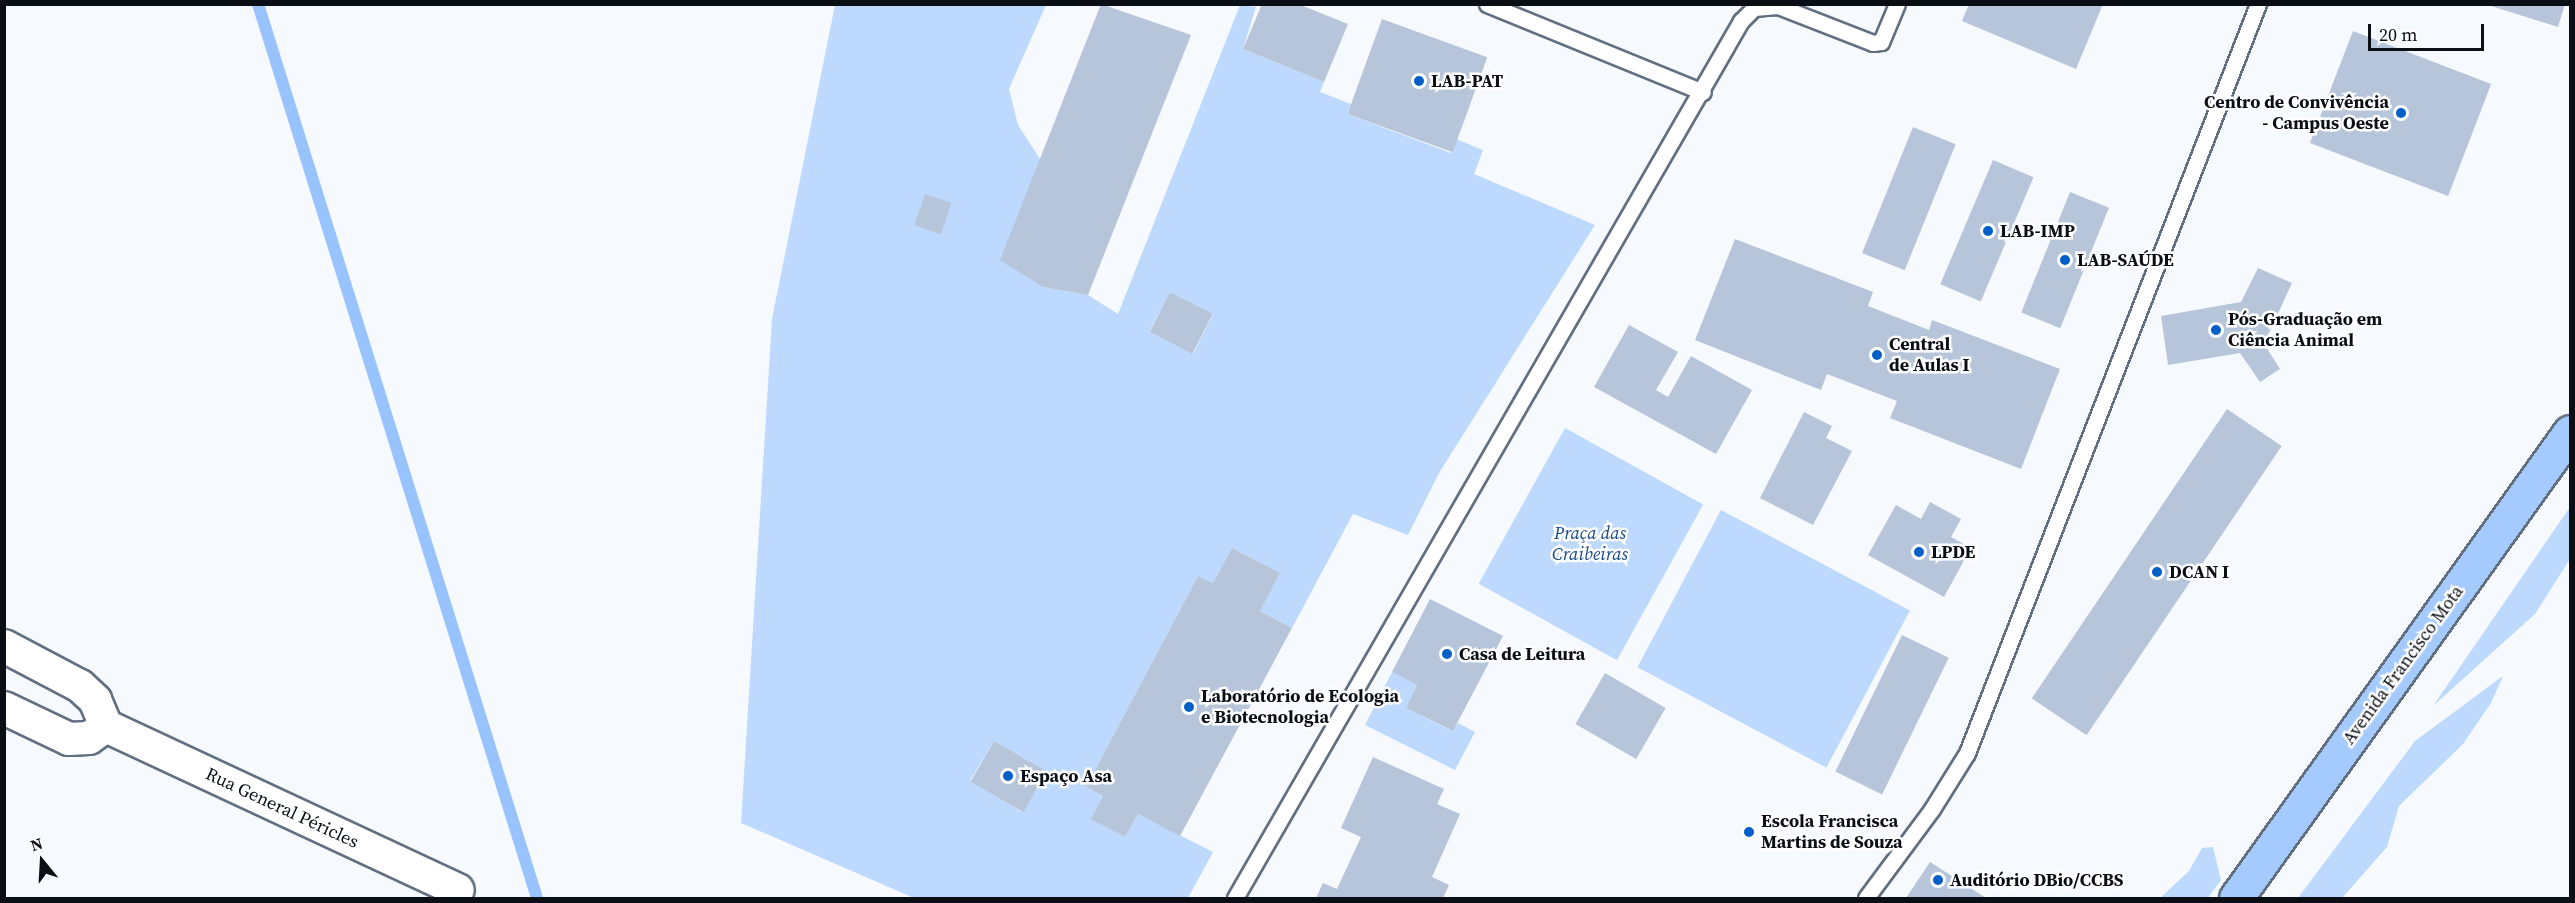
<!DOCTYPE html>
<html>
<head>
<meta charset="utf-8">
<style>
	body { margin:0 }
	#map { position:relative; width:2575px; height:903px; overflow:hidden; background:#f6f9fe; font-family:"Source Serif 4",serif }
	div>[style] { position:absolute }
	.green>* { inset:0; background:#bed9fe; transform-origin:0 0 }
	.stream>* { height:12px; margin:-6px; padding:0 6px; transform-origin:6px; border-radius:6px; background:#99c3ff }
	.building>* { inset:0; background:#b6c5d9; transform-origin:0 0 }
	.roads { filter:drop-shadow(2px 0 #616f81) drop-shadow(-2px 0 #616f81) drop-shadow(0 2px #616f81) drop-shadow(0 -2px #616f81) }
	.service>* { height:15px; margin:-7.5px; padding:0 7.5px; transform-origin:7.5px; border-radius:7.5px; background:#fff }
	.minor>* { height:32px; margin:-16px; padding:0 16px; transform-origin:16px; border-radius:16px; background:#fff }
	.primary>* { height:33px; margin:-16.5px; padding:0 16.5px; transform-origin:16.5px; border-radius:16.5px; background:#a5cafe }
	.dots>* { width:16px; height:16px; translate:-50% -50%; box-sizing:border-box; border:3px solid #fff; border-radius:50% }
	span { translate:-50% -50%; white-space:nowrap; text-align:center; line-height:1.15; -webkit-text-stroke:5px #fff; paint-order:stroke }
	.poi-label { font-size:18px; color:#0a0e15; font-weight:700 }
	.left { translate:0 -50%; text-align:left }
	.right { translate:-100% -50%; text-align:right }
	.park-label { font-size:18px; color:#18498a; font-style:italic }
	.street-label { font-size:18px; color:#0a0e15 }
	.frame { position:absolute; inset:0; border:6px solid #0a0e15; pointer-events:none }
	.north { position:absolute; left:12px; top:831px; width:60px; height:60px; -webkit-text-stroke:4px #fff; paint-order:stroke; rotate:342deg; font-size:16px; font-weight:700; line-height:24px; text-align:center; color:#0a0e15 }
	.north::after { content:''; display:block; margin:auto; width:21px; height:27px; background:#0a0e15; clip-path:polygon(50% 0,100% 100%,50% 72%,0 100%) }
	.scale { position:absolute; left:2368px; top:24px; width:116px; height:27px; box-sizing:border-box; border:3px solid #0a0e15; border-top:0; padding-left:8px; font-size:18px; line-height:21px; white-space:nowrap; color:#0a0e15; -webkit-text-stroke:4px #fff; paint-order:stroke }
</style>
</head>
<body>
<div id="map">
	<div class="green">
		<i style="clip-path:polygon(evenodd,835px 5px,1046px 5px,1009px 89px,1018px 125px,1040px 159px,1043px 287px,1088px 295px,1118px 314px,1240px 5px,1256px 7px,1243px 49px,1324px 82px,1320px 92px,1351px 104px,1347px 114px,1451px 153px,1456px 139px,1483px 150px,1474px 174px,1595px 225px,1439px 473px,1408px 535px,1353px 514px,1292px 628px,1260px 611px,1279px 573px,1232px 548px,1213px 583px,1198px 576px,1086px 787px,1103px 796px,1092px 819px,1125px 837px,1138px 814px,1213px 852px,1188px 898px,914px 898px,741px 823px,772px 319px,835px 5px,1170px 292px,1213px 314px,1193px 354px,1149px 332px,1170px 292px,835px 5px,994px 741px,1047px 772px,1022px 812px,970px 781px,994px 741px)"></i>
		<i style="left:1565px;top:428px;width:158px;height:178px;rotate:29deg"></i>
		<i style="clip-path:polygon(2570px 507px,2570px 559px,2535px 614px,2433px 706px)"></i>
		<i style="left:1721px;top:510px;width:214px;height:178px;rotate:28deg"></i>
		<i style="clip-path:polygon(1392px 672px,1417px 685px,1406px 708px,1452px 731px,1458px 723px,1475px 732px,1455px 770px,1365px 725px)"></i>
		<i style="clip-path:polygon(2503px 676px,2491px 703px,2463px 744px,2399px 806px,2387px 847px,2342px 898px,2298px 898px,2415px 741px)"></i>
		<i style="clip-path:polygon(2213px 847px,2221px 880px,2208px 898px,2160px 898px,2189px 871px,2202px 848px)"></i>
	</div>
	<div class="stream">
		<i style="left:258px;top:4px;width:937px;rotate:72.67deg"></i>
	</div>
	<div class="building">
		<i style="clip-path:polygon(1101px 4px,1191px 35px,1088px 295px,1043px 287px,1000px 260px)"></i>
		<i style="clip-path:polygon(1262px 4px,1298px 4px,1348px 24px,1324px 82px,1243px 49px)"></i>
		<i style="clip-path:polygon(1969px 4px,2103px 4px,2076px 69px,1962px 21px)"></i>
		<i style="clip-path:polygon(2485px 4px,2565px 4px,2558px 27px)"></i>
		<i style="left:1382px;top:19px;width:112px;height:101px;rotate:20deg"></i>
		<i style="left:2353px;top:31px;width:148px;height:120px;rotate:21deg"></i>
		<i style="left:1913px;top:127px;width:46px;height:136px;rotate:22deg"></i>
		<i style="left:1993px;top:160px;width:44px;height:135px;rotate:23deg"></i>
		<i style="left:2070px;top:192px;width:42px;height:130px;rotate:22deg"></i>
		<i style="left:925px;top:194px;width:28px;height:33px;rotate:19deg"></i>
		<i style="clip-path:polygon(1735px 239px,1873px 292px,1868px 306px,1929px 330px,1932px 320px,2060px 369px,2021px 469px,1890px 418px,1897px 401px,1827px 374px,1821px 390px,1695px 340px)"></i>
		<i style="clip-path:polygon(2258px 268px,2292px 283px,2264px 344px,2280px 369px,2260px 382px,2240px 353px,2168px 365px,2161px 316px,2241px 302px)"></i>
		<i style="left:1170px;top:292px;width:48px;height:45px;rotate:27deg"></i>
		<i style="clip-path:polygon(1629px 325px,1678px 352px,1656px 390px,1668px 397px,1691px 356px,1752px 390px,1716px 454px,1594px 387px)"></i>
		<i style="left:2227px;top:409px;width:66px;height:349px;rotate:34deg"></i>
		<i style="clip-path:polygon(1804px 412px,1832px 426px,1826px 438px,1852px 451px,1813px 525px,1760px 498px)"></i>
		<i style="clip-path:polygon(1930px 502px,1961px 519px,1951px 537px,1971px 548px,1944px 597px,1868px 555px,1896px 505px,1921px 519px)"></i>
		<i style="clip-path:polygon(1232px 548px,1280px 573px,1260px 611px,1292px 628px,1180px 836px,1138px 814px,1125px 837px,1091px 819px,1103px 796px,1086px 787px,1198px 576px,1213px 583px)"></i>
		<i style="clip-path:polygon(1430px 599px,1503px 636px,1453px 731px,1406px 708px,1417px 685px,1392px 672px)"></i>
		<i style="left:1902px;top:635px;width:52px;height:152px;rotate:26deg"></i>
		<i style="left:1605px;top:673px;width:70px;height:59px;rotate:30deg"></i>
		<i style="left:994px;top:741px;width:61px;height:47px;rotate:30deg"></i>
		<i style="clip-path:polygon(1373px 757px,1444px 789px,1437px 804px,1460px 814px,1432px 877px,1449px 885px,1443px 898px,1316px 898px,1323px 883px,1337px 889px,1361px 837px,1341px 828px)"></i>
		<i style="clip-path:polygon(1930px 862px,1986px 898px,1906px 898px)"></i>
	</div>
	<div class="roads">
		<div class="service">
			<i style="left:1487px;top:4px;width:233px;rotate:22.2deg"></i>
			<i style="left:1235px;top:898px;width:1013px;rotate:-60.02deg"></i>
			<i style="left:1741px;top:21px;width:18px;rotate:-45deg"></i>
			<i style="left:1754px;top:8px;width:24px;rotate:-5deg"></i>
			<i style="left:1778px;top:6px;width:102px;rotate:21.3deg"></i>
			<i style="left:1873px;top:43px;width:8px;rotate:-7deg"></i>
			<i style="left:1881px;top:42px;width:41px;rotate:-67.2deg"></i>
			<i style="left:1866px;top:898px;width:111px;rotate:-53.4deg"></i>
			<i style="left:1932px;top:809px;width:66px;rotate:-58deg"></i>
			<i style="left:1967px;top:753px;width:804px;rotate:-68.77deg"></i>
		</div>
		<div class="minor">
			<i style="left:4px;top:646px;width:86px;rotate:27.8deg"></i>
			<i style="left:80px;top:686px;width:21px;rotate:43deg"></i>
			<i style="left:95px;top:700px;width:28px;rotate:67deg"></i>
			<i style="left:4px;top:708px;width:72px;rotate:25.5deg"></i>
			<i style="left:69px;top:739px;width:20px;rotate:-3deg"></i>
			<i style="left:89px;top:738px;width:21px;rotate:-35deg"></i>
			<i style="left:106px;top:726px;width:388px;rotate:25deg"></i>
		</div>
		<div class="primary">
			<i style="left:2236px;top:898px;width:573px;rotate:-54.37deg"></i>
		</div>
	</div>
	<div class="dots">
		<i style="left:1419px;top:81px;background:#005fc8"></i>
		<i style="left:2401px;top:113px;background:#005fc8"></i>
		<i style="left:1988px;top:231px;background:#005fc8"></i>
		<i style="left:2065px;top:260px;background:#005fc8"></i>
		<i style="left:2216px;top:330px;background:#005fc8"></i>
		<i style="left:1877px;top:355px;background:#005fc8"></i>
		<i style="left:1919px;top:552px;background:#005fc8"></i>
		<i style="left:2157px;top:572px;background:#005fc8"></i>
		<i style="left:1447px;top:654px;background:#005fc8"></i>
		<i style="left:1189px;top:707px;background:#005fc8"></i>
		<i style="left:1008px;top:776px;background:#005fc8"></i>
		<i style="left:1749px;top:832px;background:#005fc8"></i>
		<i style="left:1938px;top:880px;background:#005fc8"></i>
	</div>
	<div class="poi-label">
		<span class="left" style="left:1431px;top:81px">LAB-PAT</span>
		<span class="right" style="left:2389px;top:113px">Centro de Convivência<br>- Campus Oeste</span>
		<span class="left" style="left:2000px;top:231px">LAB-IMP</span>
		<span class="left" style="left:2077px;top:260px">LAB-SAÚDE</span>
		<span class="left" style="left:2228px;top:330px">Pós-Graduação em<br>Ciência Animal</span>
		<span class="left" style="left:1889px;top:355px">Central<br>de Aulas I</span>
		<span class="left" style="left:1931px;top:552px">LPDE</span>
		<span class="left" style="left:2169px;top:572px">DCAN I</span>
		<span class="left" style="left:1459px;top:654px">Casa de Leitura</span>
		<span class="left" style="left:1201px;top:707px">Laboratório de Ecologia<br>e Biotecnologia</span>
		<span class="left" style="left:1020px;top:776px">Espaço Asa</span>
		<span class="left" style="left:1761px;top:832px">Escola Francisca<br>Martins de Souza</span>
		<span class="left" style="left:1950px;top:880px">Auditório DBio/CCBS</span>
	</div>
	<div class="park-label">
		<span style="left:1590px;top:544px">Praça das<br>Craibeiras</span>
	</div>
	<div class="street-label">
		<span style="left:2403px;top:665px;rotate:-54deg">Avenida Francisco Mota</span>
		<span style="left:282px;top:808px;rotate:25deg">Rua General Péricles</span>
	</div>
	<div class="frame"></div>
	<div class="north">N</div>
	<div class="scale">20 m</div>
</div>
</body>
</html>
